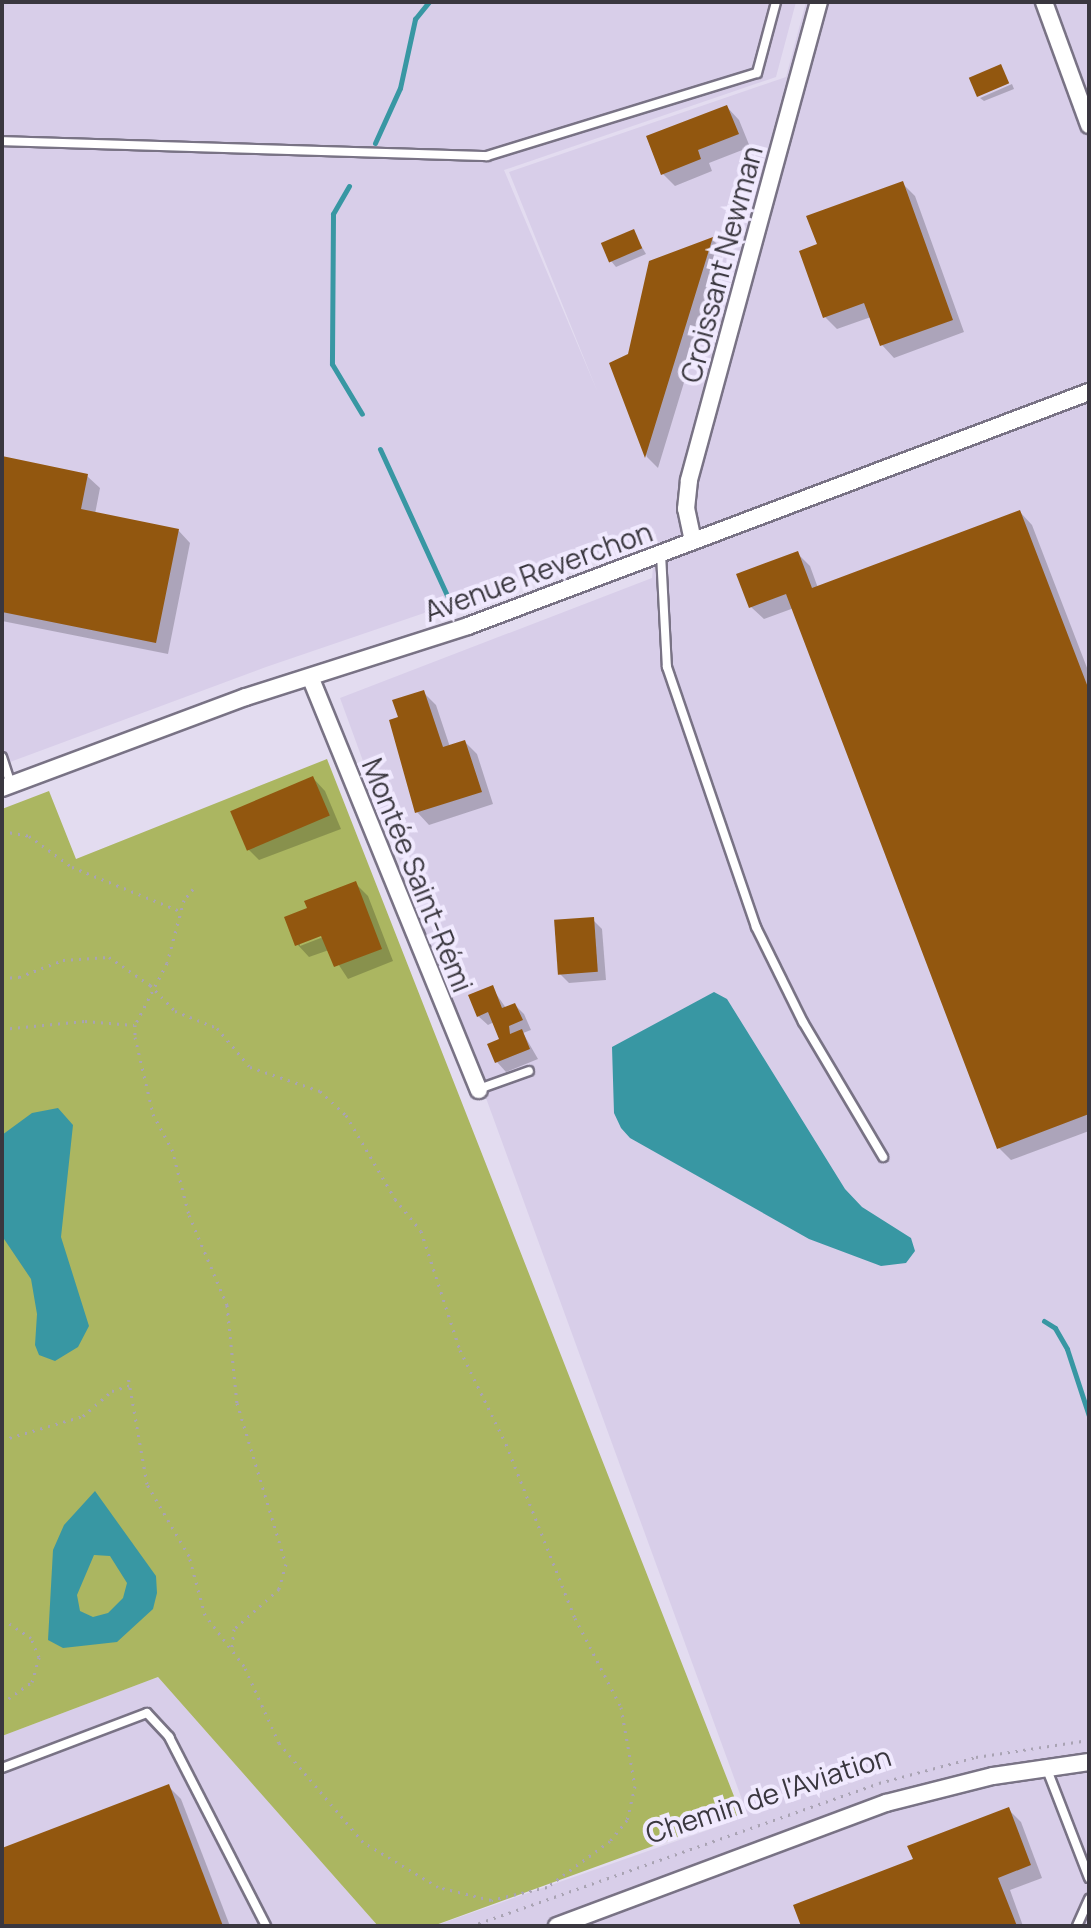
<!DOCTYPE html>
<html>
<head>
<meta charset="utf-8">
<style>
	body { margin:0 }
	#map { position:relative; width:1091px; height:1928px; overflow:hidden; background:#e3dcf0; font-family:Manrope,sans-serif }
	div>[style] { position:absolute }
	.built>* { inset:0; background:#d8cee9 }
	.green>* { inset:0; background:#abb661 }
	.water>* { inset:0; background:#3897a3 }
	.shadow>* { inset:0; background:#0003 }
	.stream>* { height:5px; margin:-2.5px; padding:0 2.5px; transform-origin:2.5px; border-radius:2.5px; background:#3897a3 }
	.building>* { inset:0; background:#92570f; transform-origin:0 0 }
	.path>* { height:3px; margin-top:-1.5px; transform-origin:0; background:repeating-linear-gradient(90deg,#a9a3b3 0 2px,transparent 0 8px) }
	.roads { filter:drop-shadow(2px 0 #797385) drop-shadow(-2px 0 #797385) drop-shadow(0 2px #797385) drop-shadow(0 -2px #797385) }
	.service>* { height:8px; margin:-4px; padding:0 4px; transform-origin:4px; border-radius:4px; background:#fff }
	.minor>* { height:16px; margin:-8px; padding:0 8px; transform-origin:8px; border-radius:8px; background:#fff }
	span { translate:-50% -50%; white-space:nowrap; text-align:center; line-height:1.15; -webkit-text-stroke:8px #f0e9fe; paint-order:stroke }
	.street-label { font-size:28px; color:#3a373f }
	.frame { position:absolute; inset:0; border:4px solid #3a373f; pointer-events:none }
</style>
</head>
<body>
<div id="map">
	<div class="built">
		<i style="clip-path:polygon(2px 2px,796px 2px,776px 77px,504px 170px,598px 393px,509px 172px,786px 77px,806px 2px,1089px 2px,1089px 1926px,434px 1926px,748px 1816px,340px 698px,652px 578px,656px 534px,266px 667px,2px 765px)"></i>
		<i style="clip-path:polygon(158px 1677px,378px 1926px,2px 1926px,2px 1736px)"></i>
	</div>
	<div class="green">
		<i style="clip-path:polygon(327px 759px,741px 1814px,433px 1926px,378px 1926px,158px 1677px,2px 1736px,2px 809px,49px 791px,76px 859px)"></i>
	</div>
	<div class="water">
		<i style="clip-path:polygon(714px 992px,727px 999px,845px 1189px,862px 1207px,911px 1238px,915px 1251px,906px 1263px,881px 1266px,809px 1239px,630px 1138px,621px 1128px,614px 1113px,612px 1047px)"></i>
		<i style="clip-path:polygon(58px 1108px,73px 1125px,61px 1237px,89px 1326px,78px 1347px,55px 1361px,39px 1355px,35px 1345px,37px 1314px,31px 1279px,2px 1236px,2px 1135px,32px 1113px)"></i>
		<i style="clip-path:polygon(evenodd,95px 1491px,156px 1576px,157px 1593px,153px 1609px,117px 1642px,63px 1648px,48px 1640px,53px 1550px,64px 1525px,95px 1491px,94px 1555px,110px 1556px,127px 1583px,123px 1598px,108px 1613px,93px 1617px,80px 1611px,77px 1595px,94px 1555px)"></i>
	</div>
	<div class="shadow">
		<i style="clip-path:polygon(1012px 84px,1014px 89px,984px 101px,980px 98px)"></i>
		<i style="clip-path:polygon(727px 107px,739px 120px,750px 147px,709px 163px,712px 171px,675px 186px,662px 173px)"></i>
		<i style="clip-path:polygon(902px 183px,915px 196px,964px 332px,894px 358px,882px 345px,871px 317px,837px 329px,825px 317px,819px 246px)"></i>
		<i style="clip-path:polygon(633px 232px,646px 254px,616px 267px,611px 261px)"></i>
		<i style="clip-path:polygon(712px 239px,724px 251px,658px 468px,647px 457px,612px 364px,630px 356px)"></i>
		<i style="clip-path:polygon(2px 458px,87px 476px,100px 488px,95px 514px,178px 530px,190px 543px,168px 654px,2px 621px)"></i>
		<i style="clip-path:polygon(1020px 512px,1032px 525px,1089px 673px,1089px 1131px,1011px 1160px,999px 1148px,794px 608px,764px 619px,751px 607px,797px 553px,810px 566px,818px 588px)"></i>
		<i style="clip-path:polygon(423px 692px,436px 705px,450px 747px,465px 742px,477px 754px,493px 804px,429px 825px,417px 812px,401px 719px)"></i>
		<i style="clip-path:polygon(313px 778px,325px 791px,341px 829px,259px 860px,246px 847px)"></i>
		<i style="clip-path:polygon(evenodd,355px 883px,368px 896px,393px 961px,348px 979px,329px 950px,309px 957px,297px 944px,355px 883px,330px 930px,331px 934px,300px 946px,300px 941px,330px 930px)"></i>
		<i style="clip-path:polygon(593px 920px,602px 929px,606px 980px,569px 983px,560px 974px)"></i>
		<i style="clip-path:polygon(492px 988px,506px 1008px,515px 1005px,524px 1014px,531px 1030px,523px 1033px,538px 1059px,506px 1072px,497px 1062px,501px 1040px,494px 1022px,488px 1025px,478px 1016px)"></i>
		<i style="clip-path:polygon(169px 1787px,181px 1799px,230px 1926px,2px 1926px,2px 1850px)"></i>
		<i style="clip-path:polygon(1008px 1809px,1021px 1822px,1042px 1878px,1010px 1890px,1023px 1926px,803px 1926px)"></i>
	</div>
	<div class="stream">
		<i style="left:375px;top:143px;width:60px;rotate:-65.6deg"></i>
		<i style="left:400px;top:88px;width:71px;rotate:-77.7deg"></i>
		<i style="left:415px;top:19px;width:22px;rotate:-51deg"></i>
		<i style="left:349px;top:186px;width:32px;rotate:120deg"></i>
		<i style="left:333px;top:214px;width:150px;rotate:90.4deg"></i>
		<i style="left:332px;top:364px;width:58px;rotate:59deg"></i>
		<i style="left:380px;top:449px;width:168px;rotate:65.4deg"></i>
		<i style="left:1044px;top:1321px;width:13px;rotate:32deg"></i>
		<i style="left:1055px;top:1328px;width:24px;rotate:60deg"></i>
		<i style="left:1067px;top:1349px;width:71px;rotate:71.8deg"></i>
	</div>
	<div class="building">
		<i style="left:1001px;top:64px;width:21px;height:35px;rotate:67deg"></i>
		<i style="clip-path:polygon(727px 105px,739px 134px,698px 150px,701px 159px,661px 175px,646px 136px)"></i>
		<i style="clip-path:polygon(903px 181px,953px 320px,880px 346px,864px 303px,823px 318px,799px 251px,817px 244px,806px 216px)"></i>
		<i style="left:634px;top:229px;width:21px;height:36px;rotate:67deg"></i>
		<i style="clip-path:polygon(713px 237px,645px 458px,609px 363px,628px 354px,649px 261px)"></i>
		<i style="clip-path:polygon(2px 456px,88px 474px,81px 509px,179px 529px,156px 643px,2px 612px)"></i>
		<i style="clip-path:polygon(1020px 510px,1089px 690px,1089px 1114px,997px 1149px,786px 594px,749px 608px,736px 574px,798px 551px,812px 588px)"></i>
		<i style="clip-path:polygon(424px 690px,443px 747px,465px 740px,482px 792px,415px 813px,389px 720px,398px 717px,392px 700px)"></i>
		<i style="left:313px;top:776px;width:43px;height:90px;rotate:67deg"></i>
		<i style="clip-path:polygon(356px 881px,382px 949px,334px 967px,321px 936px,295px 946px,284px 917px,307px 908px,304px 901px)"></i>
		<i style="left:594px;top:917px;width:55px;height:40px;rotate:86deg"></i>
		<i style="clip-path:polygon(493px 985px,502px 1008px,515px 1003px,523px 1020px,509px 1026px,510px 1034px,522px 1029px,530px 1049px,495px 1063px,487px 1044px,499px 1039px,488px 1012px,477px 1017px,468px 995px)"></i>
		<i style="clip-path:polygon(169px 1784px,223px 1926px,2px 1926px,2px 1848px)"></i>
		<i style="clip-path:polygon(1009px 1807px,1031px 1865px,998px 1878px,1017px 1926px,801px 1926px,793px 1905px,913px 1859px,907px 1846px)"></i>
	</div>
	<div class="path">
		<i style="left:2px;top:831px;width:27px;rotate:10deg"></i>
		<i style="left:29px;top:836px;width:53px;rotate:35.8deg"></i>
		<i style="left:72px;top:867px;width:117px;rotate:22.2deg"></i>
		<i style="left:193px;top:889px;width:14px;rotate:129deg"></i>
		<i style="left:184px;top:900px;width:65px;rotate:105.1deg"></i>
		<i style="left:167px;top:963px;width:70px;rotate:117.3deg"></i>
		<i style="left:135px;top:1025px;width:12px;rotate:90deg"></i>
		<i style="left:135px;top:1037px;width:79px;rotate:76.8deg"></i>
		<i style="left:153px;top:1114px;width:40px;rotate:62deg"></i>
		<i style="left:172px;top:1149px;width:68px;rotate:75.6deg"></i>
		<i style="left:189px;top:1215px;width:98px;rotate:67.1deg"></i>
		<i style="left:227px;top:1305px;width:99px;rotate:84.2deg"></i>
		<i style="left:237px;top:1403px;width:168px;rotate:73.1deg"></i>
		<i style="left:286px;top:1564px;width:26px;rotate:106deg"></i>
		<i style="left:279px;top:1589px;width:60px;rotate:138.4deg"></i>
		<i style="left:234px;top:1629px;width:18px;rotate:96deg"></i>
		<i style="left:2px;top:978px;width:17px;rotate:-3deg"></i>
		<i style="left:19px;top:977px;width:47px;rotate:-21.1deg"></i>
		<i style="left:63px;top:960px;width:46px;rotate:-3.7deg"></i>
		<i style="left:109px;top:957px;width:50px;rotate:34.3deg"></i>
		<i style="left:150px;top:985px;width:36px;rotate:46deg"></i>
		<i style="left:175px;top:1011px;width:45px;rotate:22deg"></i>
		<i style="left:217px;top:1028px;width:51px;rotate:49.8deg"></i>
		<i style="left:250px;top:1067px;width:74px;rotate:18.9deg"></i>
		<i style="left:320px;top:1091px;width:35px;rotate:43deg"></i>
		<i style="left:346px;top:1115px;width:97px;rotate:59.7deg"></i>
		<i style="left:395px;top:1199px;width:41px;rotate:50.9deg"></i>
		<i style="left:421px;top:1231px;width:125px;rotate:71.9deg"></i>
		<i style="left:460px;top:1350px;width:105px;rotate:63.9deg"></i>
		<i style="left:506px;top:1444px;width:187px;rotate:68.4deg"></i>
		<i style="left:575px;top:1618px;width:100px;rotate:62.7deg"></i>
		<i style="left:621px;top:1707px;width:80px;rotate:80deg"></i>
		<i style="left:635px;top:1786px;width:35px;rotate:103deg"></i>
		<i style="left:627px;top:1820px;width:27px;rotate:129deg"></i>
		<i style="left:610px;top:1841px;width:78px;rotate:143.9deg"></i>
		<i style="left:547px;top:1887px;width:57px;rotate:166.9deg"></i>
		<i style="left:491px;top:1900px;width:55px;rotate:-166.2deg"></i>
		<i style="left:438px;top:1887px;width:87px;rotate:-149deg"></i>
		<i style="left:363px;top:1842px;width:130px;rotate:-130.3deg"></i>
		<i style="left:279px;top:1743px;width:85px;rotate:-114.4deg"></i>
		<i style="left:244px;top:1666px;width:64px;rotate:-127.4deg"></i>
		<i style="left:205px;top:1615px;width:61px;rotate:-105.2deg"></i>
		<i style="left:189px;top:1556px;width:83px;rotate:-120.3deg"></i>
		<i style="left:147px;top:1484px;width:110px;rotate:-100deg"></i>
		<i style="left:2px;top:1029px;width:83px;rotate:-5.5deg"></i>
		<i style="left:85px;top:1021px;width:49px;rotate:4.7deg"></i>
		<i style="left:2px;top:1440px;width:84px;rotate:-16.5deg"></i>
		<i style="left:83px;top:1416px;width:38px;rotate:-41deg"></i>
		<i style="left:112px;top:1391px;width:19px;rotate:-18deg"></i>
		<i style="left:2px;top:1703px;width:37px;rotate:-35deg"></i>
		<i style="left:32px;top:1682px;width:26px;rotate:-74deg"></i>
		<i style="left:39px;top:1657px;width:21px;rotate:-113deg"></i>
		<i style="left:31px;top:1638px;width:27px;rotate:-146deg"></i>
		<i style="left:471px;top:1926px;width:432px;rotate:-19.3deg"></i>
		<i style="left:879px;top:1783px;width:100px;rotate:-15deg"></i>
		<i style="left:976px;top:1757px;width:114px;rotate:-8.6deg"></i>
	</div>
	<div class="roads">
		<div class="service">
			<i style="left:2px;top:141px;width:485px;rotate:1.8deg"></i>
			<i style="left:487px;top:156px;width:282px;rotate:-17.1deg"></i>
			<i style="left:757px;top:73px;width:73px;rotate:-75deg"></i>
			<i style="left:661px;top:554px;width:113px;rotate:87deg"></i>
			<i style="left:667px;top:667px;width:275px;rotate:71.1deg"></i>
			<i style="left:756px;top:927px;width:106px;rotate:63.7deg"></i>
			<i style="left:803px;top:1022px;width:157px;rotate:59.3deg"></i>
			<i style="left:2px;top:757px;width:29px;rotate:72deg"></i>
			<i style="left:479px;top:1089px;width:53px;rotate:-19.8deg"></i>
			<i style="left:1046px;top:1767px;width:119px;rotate:68.8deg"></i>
			<i style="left:2px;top:1768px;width:155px;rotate:-20.8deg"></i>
			<i style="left:147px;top:1713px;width:33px;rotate:47deg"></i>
			<i style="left:169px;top:1737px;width:212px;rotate:62.8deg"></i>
			<i style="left:1077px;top:1926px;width:30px;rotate:-66deg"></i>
		</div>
		<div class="minor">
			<i style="left:1044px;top:2px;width:131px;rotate:69.9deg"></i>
			<i style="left:693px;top:541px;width:33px;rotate:-102deg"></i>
			<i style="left:686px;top:509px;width:29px;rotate:-84deg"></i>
			<i style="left:689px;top:480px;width:495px;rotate:-74.8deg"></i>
			<i style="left:311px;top:679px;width:444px;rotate:67.8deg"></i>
			<i style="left:2px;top:788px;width:260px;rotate:-20.5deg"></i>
			<i style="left:246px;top:697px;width:233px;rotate:-17.7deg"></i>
			<i style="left:468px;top:626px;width:664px;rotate:-20.65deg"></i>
			<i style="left:557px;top:1926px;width:351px;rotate:-20.5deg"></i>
			<i style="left:886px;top:1803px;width:110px;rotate:-14.2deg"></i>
			<i style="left:993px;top:1776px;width:97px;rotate:-8.3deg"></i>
		</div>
	</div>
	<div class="street-label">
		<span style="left:721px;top:264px;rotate:-75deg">Croissant Newman</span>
		<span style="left:538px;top:571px;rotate:-20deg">Avenue Reverchon</span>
		<span style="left:418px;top:875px;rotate:68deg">Montée Saint-Rémi</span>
		<span style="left:768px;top:1794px;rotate:-18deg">Chemin de l'Aviation</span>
	</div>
	<div class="frame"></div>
</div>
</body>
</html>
